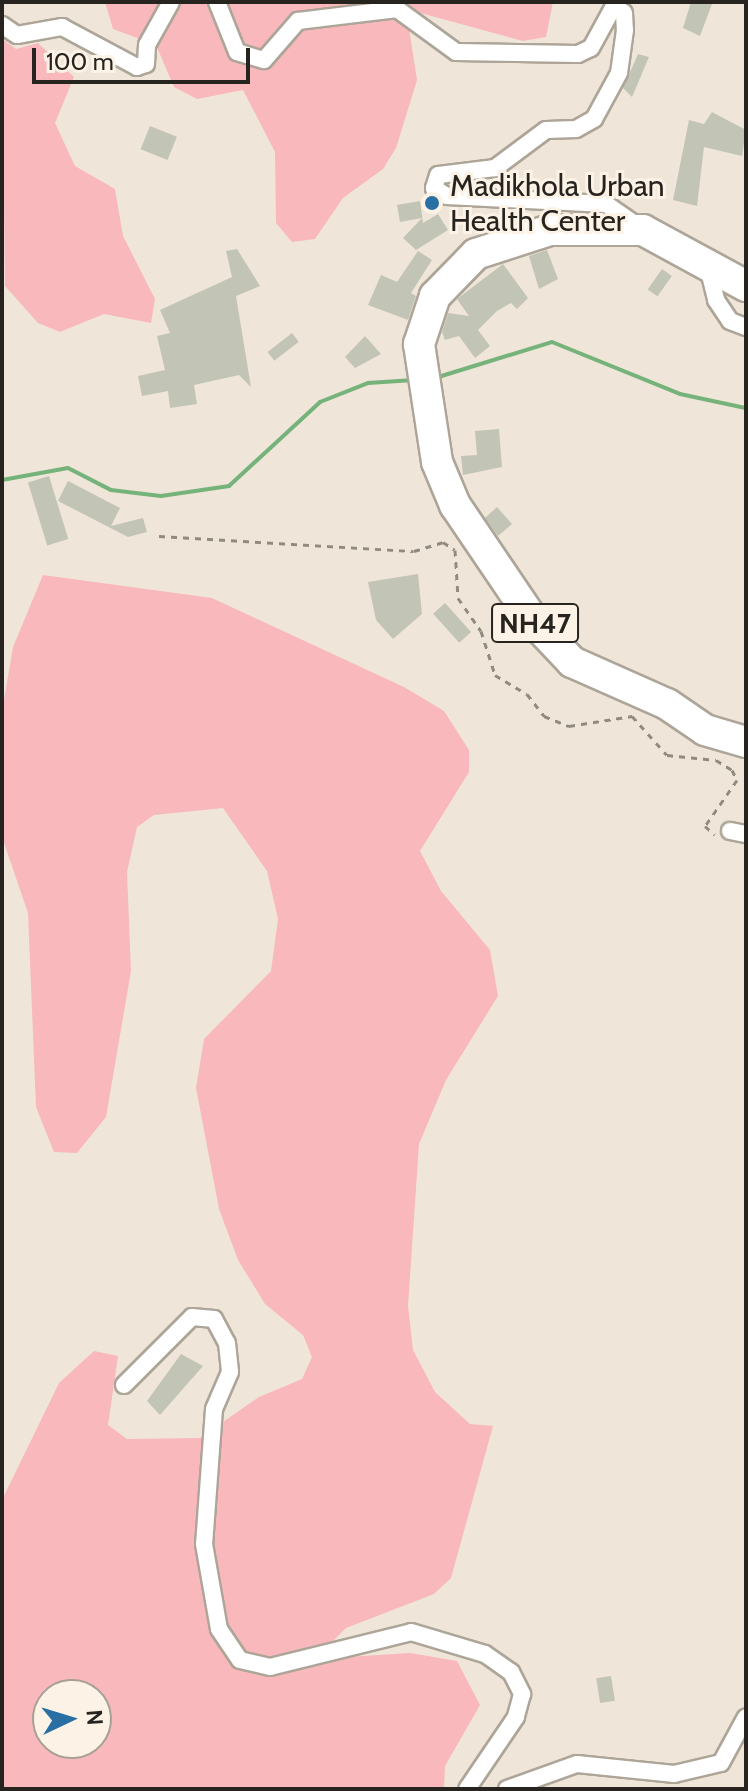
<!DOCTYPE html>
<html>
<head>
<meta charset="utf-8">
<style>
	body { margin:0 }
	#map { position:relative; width:748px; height:1791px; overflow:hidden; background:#efe6d9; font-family:Cabin,sans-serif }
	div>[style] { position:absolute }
	.green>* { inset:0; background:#f8b8bc }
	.stream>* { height:4px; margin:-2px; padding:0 2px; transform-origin:2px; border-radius:2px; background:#76b37a }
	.building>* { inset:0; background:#c2c4b5; transform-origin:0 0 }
	.path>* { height:3px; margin-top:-1.5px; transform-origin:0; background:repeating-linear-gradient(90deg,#908a81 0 6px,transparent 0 12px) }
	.roads { filter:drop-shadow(2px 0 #ada598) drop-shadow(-2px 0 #ada598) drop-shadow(0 2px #ada598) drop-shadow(0 -2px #ada598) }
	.street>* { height:16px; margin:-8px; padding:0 8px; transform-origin:8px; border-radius:8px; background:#fff }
	.highway>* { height:30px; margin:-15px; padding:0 15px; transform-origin:15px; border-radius:15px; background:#fff }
	.dots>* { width:22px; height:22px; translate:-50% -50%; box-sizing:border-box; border:4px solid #fcf3e6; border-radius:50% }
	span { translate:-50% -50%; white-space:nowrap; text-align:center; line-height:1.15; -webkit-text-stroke:6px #fcf3e6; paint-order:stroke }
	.shield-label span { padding:2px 6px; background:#fcf3e6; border:2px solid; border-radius:6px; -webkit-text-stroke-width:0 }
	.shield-label { font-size:28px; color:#27241f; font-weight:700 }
	.poi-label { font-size:30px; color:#27241f }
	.left { translate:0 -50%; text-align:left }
	.frame { position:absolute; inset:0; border:4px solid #27241f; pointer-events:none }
	.north { position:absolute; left:32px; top:1679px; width:80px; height:80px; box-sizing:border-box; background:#fcf3e6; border:2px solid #a7a096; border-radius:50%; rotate:86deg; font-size:22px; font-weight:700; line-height:32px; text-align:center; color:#27241f }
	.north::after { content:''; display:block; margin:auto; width:28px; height:36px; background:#296fa4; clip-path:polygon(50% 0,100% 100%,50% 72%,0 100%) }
	.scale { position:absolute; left:32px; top:48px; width:218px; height:36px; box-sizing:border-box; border:4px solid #27241f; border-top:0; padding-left:10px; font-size:24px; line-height:28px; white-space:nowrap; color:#27241f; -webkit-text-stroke:6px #fcf3e6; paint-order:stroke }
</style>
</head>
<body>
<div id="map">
	<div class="green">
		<i style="clip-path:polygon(105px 2px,553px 2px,546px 37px,523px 41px,406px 9px,417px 80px,396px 148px,383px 169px,343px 198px,315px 239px,292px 242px,276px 223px,275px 152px,243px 90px,197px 99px,174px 87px,156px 45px,113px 29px)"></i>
		<i style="clip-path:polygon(2px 39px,16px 49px,38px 43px,74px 77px,55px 123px,75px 166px,115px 189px,123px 236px,155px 299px,151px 323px,104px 314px,60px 332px,38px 323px,5px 286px)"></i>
		<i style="clip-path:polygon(evenodd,43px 575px,212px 598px,404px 687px,444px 711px,469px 750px,469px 772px,420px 851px,441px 891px,490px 950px,498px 996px,446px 1080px,419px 1144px,408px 1306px,413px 1350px,435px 1392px,470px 1424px,493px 1426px,451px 1578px,434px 1594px,346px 1628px,315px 1659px,410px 1653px,457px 1661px,480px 1705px,445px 1766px,444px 1789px,2px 1789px,2px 1500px,59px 1383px,94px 1351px,118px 1356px,108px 1425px,127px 1439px,200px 1438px,259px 1397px,302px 1379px,312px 1357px,303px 1335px,265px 1304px,238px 1260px,219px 1209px,196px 1088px,204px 1039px,271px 971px,278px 919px,267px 871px,223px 808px,154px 815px,137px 827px,127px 872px,131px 971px,106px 1117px,77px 1153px,54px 1152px,36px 1107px,28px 913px,2px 837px,2px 712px,13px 647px,43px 575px,48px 1695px,96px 1695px,96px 1743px,48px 1743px,48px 1695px)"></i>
	</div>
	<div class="stream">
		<i style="left:435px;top:378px;width:122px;rotate:-17.1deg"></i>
		<i style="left:552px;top:342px;width:138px;rotate:22.1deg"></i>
		<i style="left:680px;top:394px;width:67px;rotate:12deg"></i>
		<i style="left:2px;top:480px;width:67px;rotate:-10.3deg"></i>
		<i style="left:68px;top:468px;width:48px;rotate:27.1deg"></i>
		<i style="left:111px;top:490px;width:50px;rotate:6.8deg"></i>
		<i style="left:161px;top:496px;width:69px;rotate:-8.4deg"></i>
		<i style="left:229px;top:486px;width:124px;rotate:-42.7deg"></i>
		<i style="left:320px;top:402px;width:52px;rotate:-21.6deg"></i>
		<i style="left:368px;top:383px;width:46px;rotate:-3.7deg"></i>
	</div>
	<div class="building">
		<i style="clip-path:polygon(691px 2px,712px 4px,700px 36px,683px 28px)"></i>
		<i style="clip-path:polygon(638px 54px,649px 57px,632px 97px,623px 88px)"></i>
		<i style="clip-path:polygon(712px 112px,746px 130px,742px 156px,704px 147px,697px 206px,673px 200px,689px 120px,704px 124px)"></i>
		<i style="left:150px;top:126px;width:29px;height:25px;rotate:22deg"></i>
		<i style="clip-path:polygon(420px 201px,423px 223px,438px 214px,448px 230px,416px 250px,403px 238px,422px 218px,400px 222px,397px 205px)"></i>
		<i style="clip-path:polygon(237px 249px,260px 286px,236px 296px,251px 387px,239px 375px,194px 385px,197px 404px,170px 408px,168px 391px,142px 396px,138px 376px,165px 370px,157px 336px,170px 333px,160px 310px,232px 277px,226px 251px)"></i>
		<i style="clip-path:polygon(547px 250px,558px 279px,539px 289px,529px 256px)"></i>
		<i style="clip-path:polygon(418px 251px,432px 260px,411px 293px,416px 296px,408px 320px,368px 305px,381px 275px,397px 282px)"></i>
		<i style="clip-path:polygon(503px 264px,528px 298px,517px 309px,511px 303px,497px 311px,478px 330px,490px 346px,475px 358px,459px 336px,445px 340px,442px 332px,448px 313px,469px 316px,457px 299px)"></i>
		<i style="left:662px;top:269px;width:12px;height:25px;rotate:35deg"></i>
		<i style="left:292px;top:333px;width:11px;height:31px;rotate:52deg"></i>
		<i style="clip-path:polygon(365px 336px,381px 354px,355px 368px,345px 357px)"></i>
		<i style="clip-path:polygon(499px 429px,502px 467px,463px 475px,461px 456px,477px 455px,475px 431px)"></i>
		<i style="left:49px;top:476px;width:66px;height:22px;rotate:73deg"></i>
		<i style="clip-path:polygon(68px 481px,120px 508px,111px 526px,143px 518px,147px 532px,128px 537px,58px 501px)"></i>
		<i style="clip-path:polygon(497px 507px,512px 524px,498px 536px,485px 518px)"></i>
		<i style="clip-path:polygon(418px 574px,422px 614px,393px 639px,376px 620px,368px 582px)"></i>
		<i style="left:445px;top:603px;width:39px;height:16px;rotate:48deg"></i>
		<i style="clip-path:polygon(181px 1354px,203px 1366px,160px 1415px,147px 1401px)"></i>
		<i style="left:611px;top:1676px;width:25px;height:15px;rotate:81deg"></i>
	</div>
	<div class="path">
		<i style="left:159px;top:536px;width:255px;rotate:3.4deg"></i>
		<i style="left:414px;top:551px;width:30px;rotate:-17deg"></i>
		<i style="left:443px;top:542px;width:14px;rotate:34deg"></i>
		<i style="left:455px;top:550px;width:48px;rotate:86.4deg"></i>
		<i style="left:458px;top:598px;width:40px;rotate:55.1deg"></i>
		<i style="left:481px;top:631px;width:46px;rotate:72.3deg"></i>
		<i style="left:495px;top:675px;width:37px;rotate:31deg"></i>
		<i style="left:527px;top:694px;width:28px;rotate:52deg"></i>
		<i style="left:544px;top:716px;width:27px;rotate:22deg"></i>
		<i style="left:569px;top:726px;width:64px;rotate:-9deg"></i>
		<i style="left:632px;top:716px;width:52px;rotate:48.1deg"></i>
		<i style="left:667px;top:755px;width:49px;rotate:5.8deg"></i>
		<i style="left:716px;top:760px;width:19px;rotate:32deg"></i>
		<i style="left:732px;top:770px;width:11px;rotate:63deg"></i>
		<i style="left:737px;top:780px;width:56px;rotate:124.8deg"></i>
		<i style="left:705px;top:826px;width:13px;rotate:42deg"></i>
	</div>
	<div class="roads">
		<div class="street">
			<i style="left:217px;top:2px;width:54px;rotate:68.2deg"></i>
			<i style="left:237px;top:52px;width:28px;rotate:17deg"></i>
			<i style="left:264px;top:60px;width:52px;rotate:-48.9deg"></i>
			<i style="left:298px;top:21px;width:100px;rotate:-6.9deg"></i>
			<i style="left:397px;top:9px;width:73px;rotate:36.1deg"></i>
			<i style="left:456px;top:52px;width:122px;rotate:0.9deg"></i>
			<i style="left:578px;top:54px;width:14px;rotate:-25deg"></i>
			<i style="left:591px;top:48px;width:48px;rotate:-61.3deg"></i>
			<i style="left:614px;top:6px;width:12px;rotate:35deg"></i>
			<i style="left:624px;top:13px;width:17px;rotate:87deg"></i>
			<i style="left:625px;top:30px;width:43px;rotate:97.9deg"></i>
			<i style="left:619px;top:73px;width:52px;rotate:118.5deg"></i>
			<i style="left:594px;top:119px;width:21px;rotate:151deg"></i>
			<i style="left:576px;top:129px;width:30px;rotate:178deg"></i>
			<i style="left:546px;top:130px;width:64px;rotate:143.3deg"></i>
			<i style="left:495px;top:168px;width:57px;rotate:173deg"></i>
			<i style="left:438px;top:175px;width:14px;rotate:107deg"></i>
			<i style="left:434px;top:188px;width:15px;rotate:32deg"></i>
			<i style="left:447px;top:196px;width:159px;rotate:2.9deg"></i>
			<i style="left:606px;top:204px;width:44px;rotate:34.8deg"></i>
			<i style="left:2px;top:25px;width:18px;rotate:34deg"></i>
			<i style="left:17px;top:35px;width:46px;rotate:-10.1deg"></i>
			<i style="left:62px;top:27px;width:85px;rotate:28.1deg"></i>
			<i style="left:137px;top:67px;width:9px;rotate:-18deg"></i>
			<i style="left:146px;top:64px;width:19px;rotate:-87deg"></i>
			<i style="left:147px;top:45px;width:49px;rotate:-60.8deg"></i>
			<i style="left:707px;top:263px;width:38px;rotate:76deg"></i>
			<i style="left:716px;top:300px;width:25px;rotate:56deg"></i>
			<i style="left:730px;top:321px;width:17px;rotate:21deg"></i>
			<i style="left:730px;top:831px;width:16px;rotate:11deg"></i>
			<i style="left:124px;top:1385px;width:96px;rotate:-45deg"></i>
			<i style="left:192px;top:1317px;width:22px;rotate:5deg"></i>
			<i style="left:214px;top:1319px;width:27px;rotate:62deg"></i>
			<i style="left:227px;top:1343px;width:29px;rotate:84deg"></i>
			<i style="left:230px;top:1372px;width:40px;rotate:113.4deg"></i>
			<i style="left:214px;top:1409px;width:135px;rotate:94.2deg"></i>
			<i style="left:204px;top:1544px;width:86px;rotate:80deg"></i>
			<i style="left:219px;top:1629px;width:37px;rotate:56deg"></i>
			<i style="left:240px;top:1660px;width:31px;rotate:13deg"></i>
			<i style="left:270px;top:1667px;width:145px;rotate:-13.9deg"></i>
			<i style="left:411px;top:1632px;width:77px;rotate:16.6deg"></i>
			<i style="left:485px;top:1654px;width:32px;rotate:35deg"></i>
			<i style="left:511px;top:1672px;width:25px;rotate:63deg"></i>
			<i style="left:522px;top:1694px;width:24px;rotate:105deg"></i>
			<i style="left:516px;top:1717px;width:87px;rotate:124.2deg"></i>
			<i style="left:507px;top:1789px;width:74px;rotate:-19.7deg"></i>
			<i style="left:577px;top:1764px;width:98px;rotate:5.9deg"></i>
			<i style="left:674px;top:1774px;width:48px;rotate:-13.2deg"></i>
			<i style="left:721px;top:1763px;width:52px;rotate:-61.5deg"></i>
		</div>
		<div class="highway">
			<i style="left:746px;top:286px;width:117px;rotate:-151.5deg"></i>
			<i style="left:643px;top:230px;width:93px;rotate:180deg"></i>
			<i style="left:550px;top:230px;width:78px;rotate:162deg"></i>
			<i style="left:476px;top:254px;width:59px;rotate:134.3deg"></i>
			<i style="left:435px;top:296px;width:51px;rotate:108.4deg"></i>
			<i style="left:419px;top:344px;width:119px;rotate:81.3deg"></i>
			<i style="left:437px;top:462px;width:47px;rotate:67.3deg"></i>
			<i style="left:455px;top:505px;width:143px;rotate:55.9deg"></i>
			<i style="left:535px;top:623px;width:54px;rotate:46.5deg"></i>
			<i style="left:572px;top:662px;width:104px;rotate:23.9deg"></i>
			<i style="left:667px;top:704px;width:46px;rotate:34.4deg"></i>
			<i style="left:705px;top:730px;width:43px;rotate:16.3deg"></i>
		</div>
	</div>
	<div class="dots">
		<i style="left:432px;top:203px;background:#296fa4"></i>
	</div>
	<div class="shield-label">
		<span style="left:535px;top:623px">NH47</span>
	</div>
	<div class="poi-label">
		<span class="left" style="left:450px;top:203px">Madikhola Urban<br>Health Center</span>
	</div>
	<div class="frame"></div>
	<div class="north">N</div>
	<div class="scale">100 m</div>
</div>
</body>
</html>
